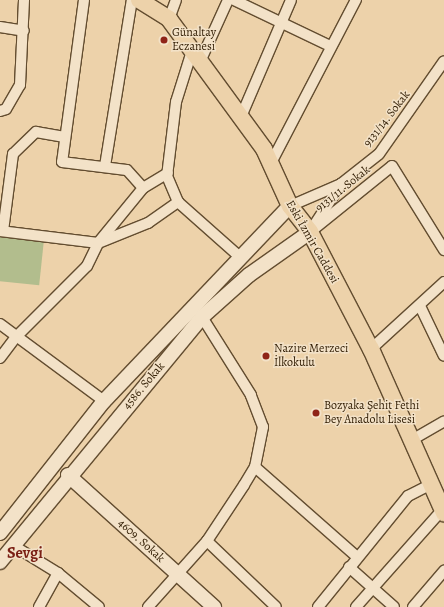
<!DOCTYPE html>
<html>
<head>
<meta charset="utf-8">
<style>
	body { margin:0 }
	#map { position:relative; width:444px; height:607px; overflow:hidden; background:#edd2aa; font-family:Alegreya,serif }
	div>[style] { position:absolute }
	.green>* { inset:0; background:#b2bd8d; transform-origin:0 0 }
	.roads { filter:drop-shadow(1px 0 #634d30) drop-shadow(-1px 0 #634d30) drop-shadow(0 1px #634d30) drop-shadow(0 -1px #634d30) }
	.street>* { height:10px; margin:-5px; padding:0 5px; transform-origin:5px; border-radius:5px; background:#f3e2c8 }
	.secondary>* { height:14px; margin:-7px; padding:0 7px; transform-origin:7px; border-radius:7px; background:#f3e2c8 }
	.primary>* { height:16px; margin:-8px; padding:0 8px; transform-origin:8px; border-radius:8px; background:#edd2aa }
	.dots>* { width:11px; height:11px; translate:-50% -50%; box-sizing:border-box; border:2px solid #f3e2c8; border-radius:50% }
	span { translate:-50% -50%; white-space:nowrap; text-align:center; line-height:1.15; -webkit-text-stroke:3px #f3e2c8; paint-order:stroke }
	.poi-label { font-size:12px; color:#352107 }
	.left { translate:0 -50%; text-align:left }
	.street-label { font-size:12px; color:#352107 }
	.district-label { font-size:16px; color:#7a1f14; font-weight:700 }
</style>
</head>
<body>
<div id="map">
	<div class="green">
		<i style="left:0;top:237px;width:44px;height:44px;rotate:6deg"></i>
	</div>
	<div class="roads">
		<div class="street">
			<i style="left:84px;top:0;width:163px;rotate:97.7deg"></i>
			<i style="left:62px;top:162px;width:65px;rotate:7deg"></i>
			<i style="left:127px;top:170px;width:24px;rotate:48deg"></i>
			<i style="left:234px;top:0;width:106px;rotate:25.6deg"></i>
			<i style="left:169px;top:19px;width:20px;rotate:-70deg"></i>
			<i style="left:0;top:27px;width:24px;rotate:9deg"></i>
			<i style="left:192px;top:51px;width:53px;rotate:107.4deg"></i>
			<i style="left:176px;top:102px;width:75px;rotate:96.9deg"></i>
			<i style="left:167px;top:176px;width:28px;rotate:67deg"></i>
			<i style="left:178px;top:202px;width:84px;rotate:41.6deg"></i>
			<i style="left:199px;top:64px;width:70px;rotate:-65.6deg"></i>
			<i style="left:0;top:111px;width:6px;rotate:-18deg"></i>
			<i style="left:6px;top:109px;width:28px;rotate:-60deg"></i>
			<i style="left:20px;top:85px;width:85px;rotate:-87.3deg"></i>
			<i style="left:240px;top:119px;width:129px;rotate:-66.8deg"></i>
			<i style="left:271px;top:163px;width:184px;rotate:-62.5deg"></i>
			<i style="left:105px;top:166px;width:168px;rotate:-80.8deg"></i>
			<i style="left:290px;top:206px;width:56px;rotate:-23.3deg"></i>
			<i style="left:341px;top:184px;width:48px;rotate:-38.3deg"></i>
			<i style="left:379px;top:154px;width:113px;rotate:-55deg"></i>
			<i style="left:315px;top:224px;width:48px;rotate:-57deg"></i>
			<i style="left:0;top:231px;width:99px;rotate:7deg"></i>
			<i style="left:98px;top:243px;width:54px;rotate:-21.8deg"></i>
			<i style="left:148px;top:223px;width:37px;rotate:-35deg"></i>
			<i style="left:3px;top:231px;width:78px;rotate:-82.6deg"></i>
			<i style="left:13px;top:154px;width:32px;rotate:-44deg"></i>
			<i style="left:36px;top:132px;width:29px;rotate:10deg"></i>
			<i style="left:310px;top:232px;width:105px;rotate:-38.8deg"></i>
			<i style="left:392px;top:166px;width:99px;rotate:58.2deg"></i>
			<i style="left:420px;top:306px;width:55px;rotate:64.4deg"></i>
			<i style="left:0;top:324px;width:129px;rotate:36.5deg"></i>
			<i style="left:371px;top:349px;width:99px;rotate:-42.5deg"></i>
			<i style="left:0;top:358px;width:26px;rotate:-53deg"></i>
			<i style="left:16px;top:337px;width:100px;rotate:-45deg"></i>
			<i style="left:87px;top:266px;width:25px;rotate:-64deg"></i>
			<i style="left:98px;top:243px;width:71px;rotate:-50.7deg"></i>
			<i style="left:143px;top:188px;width:29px;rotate:-31deg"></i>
			<i style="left:410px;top:441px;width:39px;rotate:-30deg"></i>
			<i style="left:255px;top:467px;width:135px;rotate:41.4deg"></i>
			<i style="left:207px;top:541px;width:95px;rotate:43.7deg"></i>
			<i style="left:14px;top:546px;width:52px;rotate:31.5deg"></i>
			<i style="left:58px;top:573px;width:53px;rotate:39.7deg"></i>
			<i style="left:349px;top:567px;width:60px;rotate:41.6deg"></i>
			<i style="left:39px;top:607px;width:39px;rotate:-61deg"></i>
			<i style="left:148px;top:607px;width:89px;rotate:-48.2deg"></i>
			<i style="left:207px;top:541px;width:67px;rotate:-56.5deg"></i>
			<i style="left:244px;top:485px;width:21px;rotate:-59deg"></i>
			<i style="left:255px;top:467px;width:41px;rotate:-78.7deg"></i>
			<i style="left:263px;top:427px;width:34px;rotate:-111deg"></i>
			<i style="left:251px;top:395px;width:92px;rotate:-122.1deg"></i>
			<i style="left:318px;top:607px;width:143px;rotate:-51deg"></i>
			<i style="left:408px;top:496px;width:25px;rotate:-27deg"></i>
			<i style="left:356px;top:607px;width:130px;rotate:-48.4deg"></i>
			<i style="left:413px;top:607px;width:48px;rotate:-49.3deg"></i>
		</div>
		<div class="secondary">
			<i style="left:68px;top:475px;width:197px;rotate:42.1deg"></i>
			<i style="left:0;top:533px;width:168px;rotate:-51.8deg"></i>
			<i style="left:104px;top:401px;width:269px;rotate:-46.4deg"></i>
			<i style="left:0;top:562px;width:318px;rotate:-50.5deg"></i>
			<i style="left:202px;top:317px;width:63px;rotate:-41.8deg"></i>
			<i style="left:249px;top:275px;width:75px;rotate:-35.2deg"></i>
		</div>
		<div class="primary">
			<i style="left:139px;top:0;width:36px;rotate:32deg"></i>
			<i style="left:169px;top:19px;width:161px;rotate:53.8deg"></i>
			<i style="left:264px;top:149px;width:63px;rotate:65.5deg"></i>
			<i style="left:290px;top:206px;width:33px;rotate:52deg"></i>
			<i style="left:310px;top:232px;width:132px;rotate:62.5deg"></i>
			<i style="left:371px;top:349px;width:180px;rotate:66deg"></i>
		</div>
	</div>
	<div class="dots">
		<i style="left:164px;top:40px;background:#8f2418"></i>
		<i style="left:266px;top:356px;background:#8f2418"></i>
		<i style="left:316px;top:413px;background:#8f2418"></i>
	</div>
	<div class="poi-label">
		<span class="left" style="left:172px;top:40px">Günaltay<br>Eczanesi</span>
		<span class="left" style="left:274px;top:356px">Nazire Merzeci<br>İlkokulu</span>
		<span class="left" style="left:324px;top:413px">Bozyaka Şehit Fethi<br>Bey Anadolu Lisesi</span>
	</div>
	<div class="street-label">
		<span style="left:387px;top:119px;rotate:-52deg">9131/14. Sokak</span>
		<span style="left:343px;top:189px;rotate:-39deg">9131/11. Sokak</span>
		<span style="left:312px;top:242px;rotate:60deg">Eski İzmir Caddesi</span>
		<span style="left:144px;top:386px;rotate:-50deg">4586. Sokak</span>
		<span style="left:141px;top:541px;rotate:42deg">4609. Sokak</span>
	</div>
	<div class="district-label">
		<span style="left:25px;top:553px">Sevgi</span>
	</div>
</div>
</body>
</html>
